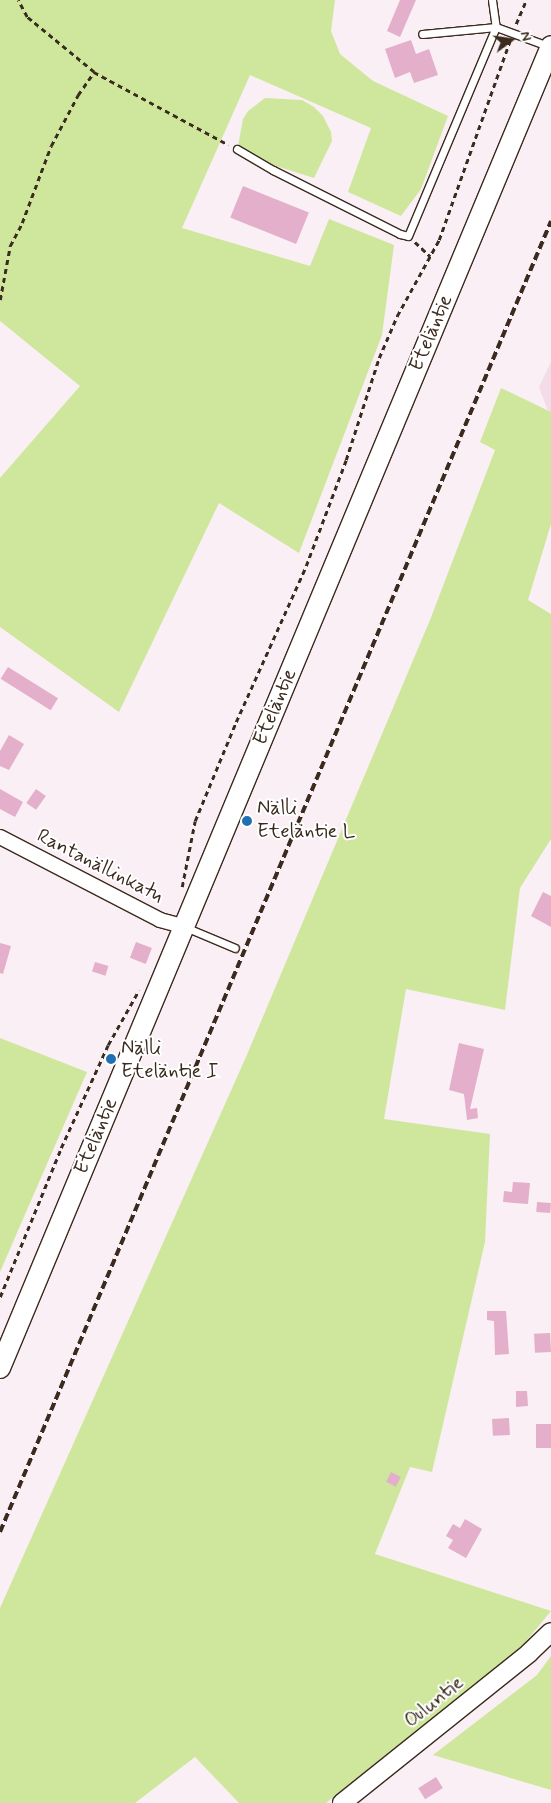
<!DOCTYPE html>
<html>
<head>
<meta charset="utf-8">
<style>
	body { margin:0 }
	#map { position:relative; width:551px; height:1803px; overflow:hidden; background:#faeff4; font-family:Mynerve,sans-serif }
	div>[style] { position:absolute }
	.built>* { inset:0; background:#f3dce7 }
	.green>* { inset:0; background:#cfe79d }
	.building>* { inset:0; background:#e4afca; transform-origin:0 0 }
	.path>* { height:2.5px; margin-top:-1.25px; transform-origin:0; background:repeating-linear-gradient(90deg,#3b2a1e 0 5px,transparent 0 9px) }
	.roads { filter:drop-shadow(1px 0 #3b2a1e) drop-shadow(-1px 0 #3b2a1e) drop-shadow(0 1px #3b2a1e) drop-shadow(0 -1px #3b2a1e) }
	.service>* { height:7px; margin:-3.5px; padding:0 3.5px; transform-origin:3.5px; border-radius:3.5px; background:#fff }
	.minor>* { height:14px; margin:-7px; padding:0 7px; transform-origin:7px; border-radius:7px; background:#fff }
	.tertiary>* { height:18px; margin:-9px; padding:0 9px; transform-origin:9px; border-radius:9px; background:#fff }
	.secondary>* { height:20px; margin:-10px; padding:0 10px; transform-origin:10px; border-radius:10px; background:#fff }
	.rail>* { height:4px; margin-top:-2px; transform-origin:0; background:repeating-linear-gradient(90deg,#3b2a1e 0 8px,transparent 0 12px) }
	.dots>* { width:14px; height:14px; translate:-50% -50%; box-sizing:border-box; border:2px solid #fff; border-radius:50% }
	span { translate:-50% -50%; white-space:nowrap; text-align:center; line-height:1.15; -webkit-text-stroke:4px #fff; paint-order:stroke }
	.street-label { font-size:20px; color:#3b2a1e }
	.poi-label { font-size:20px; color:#3b2a1e }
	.left { translate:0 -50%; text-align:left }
	.north { position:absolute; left:486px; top:15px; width:50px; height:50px; -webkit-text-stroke:4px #fff; paint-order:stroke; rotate:76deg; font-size:14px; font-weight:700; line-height:20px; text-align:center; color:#3b2a1e }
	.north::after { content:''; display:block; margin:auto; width:18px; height:22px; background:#3b2a1e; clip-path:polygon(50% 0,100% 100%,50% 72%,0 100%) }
</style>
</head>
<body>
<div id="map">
	<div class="built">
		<i style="clip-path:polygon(551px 362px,551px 412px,548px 411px,539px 387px)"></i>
	</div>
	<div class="green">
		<i style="clip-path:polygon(0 0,335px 0,331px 31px,340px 54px,373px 81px,448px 116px,421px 189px,401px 216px,348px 192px,371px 128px,250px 75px,182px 228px,310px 266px,329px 219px,394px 245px,382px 335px,299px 553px,219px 503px,119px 712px,0 627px,0 478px,80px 386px,0 321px)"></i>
		<i style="clip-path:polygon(265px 98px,302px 100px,314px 107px,323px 116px,331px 132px,332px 141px,314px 178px,273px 165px,238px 146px,243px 119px,248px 111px)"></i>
		<i style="clip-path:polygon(501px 388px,551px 412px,551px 524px,528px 600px,551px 614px,551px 839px,520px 888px,505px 1010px,406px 989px,384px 1119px,490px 1134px,485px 1242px,432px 1472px,410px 1467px,375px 1554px,551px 1611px,523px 1645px,326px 1803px,239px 1803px,195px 1757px,135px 1803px,0 1803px,0 1608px,246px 1057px,430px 620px,495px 450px,480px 442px)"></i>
		<i style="clip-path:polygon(0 1038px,87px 1072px,0 1272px)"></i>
		<i style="clip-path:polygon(551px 1656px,551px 1790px,433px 1755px,537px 1675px)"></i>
	</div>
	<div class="building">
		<i style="clip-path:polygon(400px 0,416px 0,400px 37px,387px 31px)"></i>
		<i style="clip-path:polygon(411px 40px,416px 54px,429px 49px,438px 75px,414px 83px,410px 72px,395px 78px,385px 49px)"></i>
		<i style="left:243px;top:186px;width:71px;height:34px;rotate:22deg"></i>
		<i style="left:8px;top:667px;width:59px;height:14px;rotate:32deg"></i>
		<i style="clip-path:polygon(9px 735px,24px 744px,9px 770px,0 766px,0 751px)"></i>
		<i style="clip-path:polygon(0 789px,23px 802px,15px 817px,0 809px)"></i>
		<i style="left:36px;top:789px;width:12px;height:17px;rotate:35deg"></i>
		<i style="clip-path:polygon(543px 892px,551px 896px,551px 927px,531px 916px)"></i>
		<i style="left:136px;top:942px;width:17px;height:17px;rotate:21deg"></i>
		<i style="clip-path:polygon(0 943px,11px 946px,3px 974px,0 973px)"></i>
		<i style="left:95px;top:962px;width:14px;height:10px;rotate:17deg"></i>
		<i style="clip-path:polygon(459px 1043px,484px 1049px,470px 1109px,477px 1108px,478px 1118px,467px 1120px,464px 1094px,449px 1090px)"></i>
		<i style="clip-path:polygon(513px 1182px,530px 1183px,528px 1204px,503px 1202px,504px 1191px,512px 1192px)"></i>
		<i style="left:537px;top:1202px;width:14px;height:10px;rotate:4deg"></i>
		<i style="clip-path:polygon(487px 1311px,506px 1311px,509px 1354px,495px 1355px,494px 1321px,487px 1320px)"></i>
		<i style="left:550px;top:1333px;width:19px;height:16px;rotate:87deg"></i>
		<i style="clip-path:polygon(516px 1391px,527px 1391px,528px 1406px,516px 1407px)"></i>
		<i style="left:509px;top:1418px;width:17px;height:17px;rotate:87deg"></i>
		<i style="left:551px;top:1424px;width:24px;height:15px;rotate:90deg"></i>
		<i style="left:391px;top:1472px;width:11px;height:11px;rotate:27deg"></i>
		<i style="clip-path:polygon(465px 1519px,482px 1529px,466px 1558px,448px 1548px,453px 1540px,446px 1536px,453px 1524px,460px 1528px)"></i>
		<i style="left:436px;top:1777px;width:13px;height:21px;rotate:58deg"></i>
	</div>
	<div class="path">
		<i style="left:516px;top:24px;width:26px;rotate:-67deg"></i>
		<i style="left:94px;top:72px;width:153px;rotate:28.4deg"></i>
		<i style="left:415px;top:242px;width:21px;rotate:43deg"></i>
		<i style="left:0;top:300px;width:55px;rotate:-79.5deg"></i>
		<i style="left:10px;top:246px;width:26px;rotate:-62deg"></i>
		<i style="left:22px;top:223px;width:82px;rotate:-69.4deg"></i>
		<i style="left:51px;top:146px;width:58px;rotate:-62.1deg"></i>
		<i style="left:78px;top:95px;width:28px;rotate:-55deg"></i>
		<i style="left:94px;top:72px;width:87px;rotate:-140.6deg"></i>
		<i style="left:27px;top:17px;width:19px;rotate:-118deg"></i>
		<i style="left:182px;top:887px;width:67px;rotate:-78.9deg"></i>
		<i style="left:195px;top:821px;width:107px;rotate:-67.5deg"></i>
		<i style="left:236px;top:722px;width:171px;rotate:-65.8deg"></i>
		<i style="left:306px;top:566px;width:113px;rotate:-69.3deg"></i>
		<i style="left:346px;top:460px;width:107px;rotate:-72.1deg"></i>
		<i style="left:379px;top:358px;width:46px;rotate:-66.8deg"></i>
		<i style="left:397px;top:316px;width:87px;rotate:-61.1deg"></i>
		<i style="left:439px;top:240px;width:211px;rotate:-70.4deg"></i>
		<i style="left:0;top:1297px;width:161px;rotate:-67.7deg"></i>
		<i style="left:61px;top:1148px;width:113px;rotate:-65.5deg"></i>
		<i style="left:108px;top:1045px;width:63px;rotate:-60.6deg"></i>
	</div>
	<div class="roads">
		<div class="service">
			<i style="left:492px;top:0;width:27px;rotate:82deg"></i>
			<i style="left:496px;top:27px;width:55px;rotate:20.1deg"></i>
			<i style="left:237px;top:149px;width:42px;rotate:30.3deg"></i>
			<i style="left:273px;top:170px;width:142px;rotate:26.7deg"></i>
			<i style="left:400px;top:234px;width:8px;rotate:14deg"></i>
			<i style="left:408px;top:236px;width:227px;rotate:-67.2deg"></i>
			<i style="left:496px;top:27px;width:74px;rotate:174.6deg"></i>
			<i style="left:185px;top:927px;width:54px;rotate:22.8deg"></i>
		</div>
		<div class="minor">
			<i style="left:0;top:837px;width:180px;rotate:27.4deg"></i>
			<i style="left:160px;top:920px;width:24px;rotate:15deg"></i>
		</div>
		<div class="tertiary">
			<i style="left:342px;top:1803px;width:240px;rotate:-38.7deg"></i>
			<i style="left:529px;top:1653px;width:30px;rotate:-44deg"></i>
		</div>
		<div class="secondary">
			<i style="left:0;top:1368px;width:1432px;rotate:-67.37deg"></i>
		</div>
	</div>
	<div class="rail">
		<i style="left:0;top:1532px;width:1422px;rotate:-67.2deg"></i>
	</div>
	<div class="dots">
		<i style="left:247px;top:821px;background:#1f6fb2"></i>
		<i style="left:111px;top:1059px;background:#1f6fb2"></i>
	</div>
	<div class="street-label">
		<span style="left:431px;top:333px;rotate:-67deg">Eteläntie</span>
		<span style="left:275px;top:707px;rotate:-67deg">Eteläntie</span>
		<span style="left:100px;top:866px;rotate:27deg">Rantanällinkatu</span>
		<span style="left:96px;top:1136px;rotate:-67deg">Eteläntie</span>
		<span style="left:434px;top:1702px;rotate:-39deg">Ouluntie</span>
	</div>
	<div class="poi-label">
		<span class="left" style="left:257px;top:820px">Nälli<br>Eteläntie L</span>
		<span class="left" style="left:121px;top:1060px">Nälli<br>Eteläntie I</span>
	</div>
	<div class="north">N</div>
</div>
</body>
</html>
